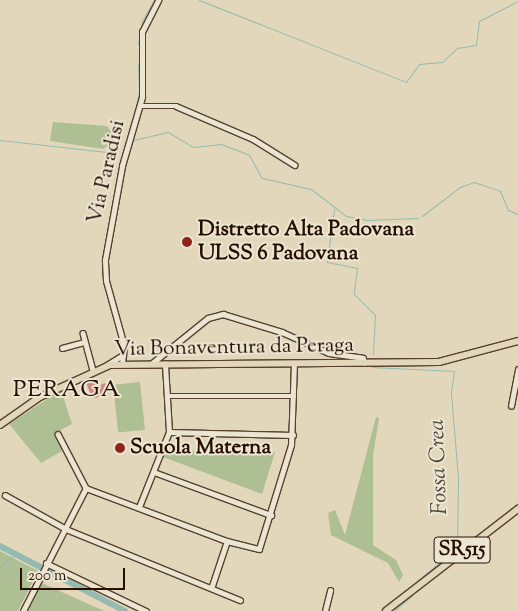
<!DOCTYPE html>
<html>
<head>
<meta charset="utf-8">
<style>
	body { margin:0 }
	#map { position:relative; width:518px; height:611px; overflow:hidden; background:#e2d7ba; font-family:"Sorts Mill Goudy",serif }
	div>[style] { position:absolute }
	.green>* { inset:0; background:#aebf94; transform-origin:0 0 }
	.stream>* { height:1px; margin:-0.5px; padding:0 0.5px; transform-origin:0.5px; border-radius:0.5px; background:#95baaf }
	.river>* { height:6px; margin:-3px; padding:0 3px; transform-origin:3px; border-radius:3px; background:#95baaf }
	.building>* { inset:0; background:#cf887f }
	.roads { filter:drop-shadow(1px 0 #56412e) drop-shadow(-1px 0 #56412e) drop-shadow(0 1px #56412e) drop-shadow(0 -1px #56412e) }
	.minor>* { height:4.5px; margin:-2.25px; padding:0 2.25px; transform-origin:2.25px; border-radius:2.25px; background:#ece5d2 }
	.major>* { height:5.5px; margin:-2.75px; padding:0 2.75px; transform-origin:2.75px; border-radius:2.75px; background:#e2d7ba }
	.dots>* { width:14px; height:14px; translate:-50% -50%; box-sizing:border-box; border:2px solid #ece5d2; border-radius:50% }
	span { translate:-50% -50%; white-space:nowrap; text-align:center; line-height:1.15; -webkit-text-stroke:4px #ece5d2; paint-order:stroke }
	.shield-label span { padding:1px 4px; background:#ece5d2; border:1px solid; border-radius:4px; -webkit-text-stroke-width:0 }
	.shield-label { font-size:20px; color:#270f00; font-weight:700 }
	.street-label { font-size:21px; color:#270f00 }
	.poi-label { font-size:21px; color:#270f00; font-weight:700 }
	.left { translate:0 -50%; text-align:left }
	.water-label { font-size:22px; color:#4e4b3d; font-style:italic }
	.quarter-label { font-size:24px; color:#270f00; letter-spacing:1px }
	.scale { position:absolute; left:20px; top:568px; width:105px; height:22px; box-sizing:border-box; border:2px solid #270f00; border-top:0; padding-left:6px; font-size:15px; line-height:18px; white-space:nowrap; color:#270f00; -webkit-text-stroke:4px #ece5d2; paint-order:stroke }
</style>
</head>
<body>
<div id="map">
	<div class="green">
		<i style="clip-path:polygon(53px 122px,107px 126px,112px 133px,110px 144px,103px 149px,50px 141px)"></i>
		<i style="left:140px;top:382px;width:48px;height:27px;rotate:84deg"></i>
		<i style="clip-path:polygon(61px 390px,72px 424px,55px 433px,62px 451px,41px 463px,9px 424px)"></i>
		<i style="clip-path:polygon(376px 417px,379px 418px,373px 456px,373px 545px,396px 560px,403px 575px,399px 582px,388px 563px,331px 535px,328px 513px,335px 510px,345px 535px)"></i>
		<i style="clip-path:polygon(165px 451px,243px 450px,275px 452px,262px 494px,163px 457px)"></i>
		<i style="clip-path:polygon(0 551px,38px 571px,18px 611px,0 611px)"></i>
		<i style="clip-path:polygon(42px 583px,95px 607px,105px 611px,27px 611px)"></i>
	</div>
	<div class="stream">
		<i style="left:199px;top:0;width:223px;rotate:21.6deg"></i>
		<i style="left:406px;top:82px;width:22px;rotate:-54deg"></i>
		<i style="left:419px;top:64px;width:23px;rotate:-5deg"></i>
		<i style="left:442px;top:62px;width:21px;rotate:-43deg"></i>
		<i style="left:457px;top:48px;width:19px;rotate:-9deg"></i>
		<i style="left:476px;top:45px;width:24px;rotate:-83deg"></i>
		<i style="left:479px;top:21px;width:44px;rotate:-27.1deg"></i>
		<i style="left:138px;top:44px;width:23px;rotate:-80deg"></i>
		<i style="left:142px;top:21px;width:24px;rotate:-60deg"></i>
		<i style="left:134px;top:117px;width:25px;rotate:-79deg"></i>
		<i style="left:139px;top:92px;width:29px;rotate:-92deg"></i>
		<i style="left:0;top:140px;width:116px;rotate:6.4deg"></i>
		<i style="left:133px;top:140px;width:36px;rotate:-13deg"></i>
		<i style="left:168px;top:132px;width:29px;rotate:31deg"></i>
		<i style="left:193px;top:147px;width:28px;rotate:-6deg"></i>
		<i style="left:221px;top:144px;width:30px;rotate:21deg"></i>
		<i style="left:249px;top:155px;width:26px;rotate:61deg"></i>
		<i style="left:262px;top:178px;width:50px;rotate:12.7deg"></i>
		<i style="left:311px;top:189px;width:44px;rotate:37.6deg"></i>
		<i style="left:346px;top:216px;width:21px;rotate:11deg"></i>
		<i style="left:367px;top:220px;width:51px;rotate:-2.2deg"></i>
		<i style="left:334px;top:209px;width:53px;rotate:97.5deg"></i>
		<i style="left:327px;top:262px;width:31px;rotate:11deg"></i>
		<i style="left:357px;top:268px;width:26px;rotate:97deg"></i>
		<i style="left:354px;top:294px;width:30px;rotate:45deg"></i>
		<i style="left:375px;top:315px;width:39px;rotate:93deg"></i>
		<i style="left:422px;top:216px;width:48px;rotate:-37.3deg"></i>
		<i style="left:460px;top:187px;width:15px;rotate:-20deg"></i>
		<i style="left:474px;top:182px;width:28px;rotate:19deg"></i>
		<i style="left:500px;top:191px;width:21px;rotate:67deg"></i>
		<i style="left:508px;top:210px;width:11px;rotate:22deg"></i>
		<i style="left:372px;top:367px;width:82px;rotate:2.8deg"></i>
		<i style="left:454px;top:371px;width:22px;rotate:98deg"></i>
		<i style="left:451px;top:393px;width:85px;rotate:85.3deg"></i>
		<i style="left:458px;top:478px;width:69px;rotate:90.8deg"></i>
		<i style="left:457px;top:547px;width:66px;rotate:139.3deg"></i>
		<i style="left:0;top:567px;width:18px;rotate:-41deg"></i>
		<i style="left:394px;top:611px;width:23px;rotate:-41deg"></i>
	</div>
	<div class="river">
		<i style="left:0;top:546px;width:141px;rotate:27.5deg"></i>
	</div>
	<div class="building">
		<i style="clip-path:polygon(94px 377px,98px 386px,105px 383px,108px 391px,96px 398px,91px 396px,86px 382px)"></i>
	</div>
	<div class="roads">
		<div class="minor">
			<i style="left:140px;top:106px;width:36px"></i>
			<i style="left:176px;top:106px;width:84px;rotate:23.2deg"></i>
			<i style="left:253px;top:139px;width:49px;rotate:31.8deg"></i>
			<i style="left:83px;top:333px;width:38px;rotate:75deg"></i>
			<i style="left:62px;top:348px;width:23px;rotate:-15deg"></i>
			<i style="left:122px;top:364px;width:18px;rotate:-84deg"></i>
			<i style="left:124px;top:346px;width:67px;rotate:-105.5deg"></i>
			<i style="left:106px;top:281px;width:21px;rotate:-93deg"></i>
			<i style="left:105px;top:260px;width:96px;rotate:-79.7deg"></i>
			<i style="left:122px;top:166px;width:72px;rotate:-73.8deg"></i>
			<i style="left:142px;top:97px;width:65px;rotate:-90deg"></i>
			<i style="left:142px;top:32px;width:36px;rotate:-63deg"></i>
			<i style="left:151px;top:364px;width:73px;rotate:-38.9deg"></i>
			<i style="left:208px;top:318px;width:16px;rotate:-15deg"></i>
			<i style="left:223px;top:314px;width:62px;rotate:17deg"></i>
			<i style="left:282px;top:332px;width:51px;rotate:24.1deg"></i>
			<i style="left:329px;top:353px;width:34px;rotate:8deg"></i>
			<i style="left:363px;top:358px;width:5px;rotate:68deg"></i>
			<i style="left:107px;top:365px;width:19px;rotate:-32deg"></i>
			<i style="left:167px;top:396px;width:127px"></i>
			<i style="left:511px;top:406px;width:37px;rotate:-79deg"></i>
			<i style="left:169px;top:432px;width:124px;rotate:1.4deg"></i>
			<i style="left:58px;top:434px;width:61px;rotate:62.6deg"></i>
			<i style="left:154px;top:472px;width:125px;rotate:20.2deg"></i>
			<i style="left:86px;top:488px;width:151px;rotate:20.6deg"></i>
			<i style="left:227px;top:541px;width:33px;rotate:14deg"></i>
			<i style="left:259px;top:549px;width:109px;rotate:-72.9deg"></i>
			<i style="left:291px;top:445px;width:81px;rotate:-87.9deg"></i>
			<i style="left:5px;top:495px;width:70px;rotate:29.1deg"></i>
			<i style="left:66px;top:529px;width:188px;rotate:22.2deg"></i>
			<i style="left:139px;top:507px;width:81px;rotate:-68.2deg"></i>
			<i style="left:169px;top:432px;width:68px;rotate:-93.4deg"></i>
			<i style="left:46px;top:563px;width:111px;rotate:25.6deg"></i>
			<i style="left:212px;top:586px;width:47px;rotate:-71.6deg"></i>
			<i style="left:23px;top:611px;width:138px;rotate:-62.9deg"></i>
			<i style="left:325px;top:611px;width:21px;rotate:-76deg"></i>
		</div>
		<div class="major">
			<i style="left:0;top:425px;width:49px;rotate:-35deg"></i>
			<i style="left:40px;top:397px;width:77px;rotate:-24.6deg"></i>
			<i style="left:110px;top:365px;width:329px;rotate:-0.5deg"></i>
			<i style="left:439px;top:362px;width:82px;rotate:-14.9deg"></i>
			<i style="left:386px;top:611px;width:167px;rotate:-37.7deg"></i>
		</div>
	</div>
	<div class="dots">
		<i style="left:187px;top:242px;background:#8f2418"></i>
		<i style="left:120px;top:448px;background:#8f2418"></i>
	</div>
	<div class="shield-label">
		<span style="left:462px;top:550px">SR515</span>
	</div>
	<div class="street-label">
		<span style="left:107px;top:172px;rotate:-77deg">Via Paradisi</span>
		<span style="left:234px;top:348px;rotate:-1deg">Via Bonaventura da Peraga</span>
	</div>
	<div class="poi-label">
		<span class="left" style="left:198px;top:242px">Distretto Alta Padovana<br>ULSS 6 Padovana</span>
		<span class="left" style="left:130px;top:448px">Scuola Materna</span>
	</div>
	<div class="water-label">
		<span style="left:440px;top:467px;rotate:-92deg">Fossa Crea</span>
	</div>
	<div class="quarter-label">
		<span style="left:67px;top:391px">PERAGA</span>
	</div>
	<div class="scale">200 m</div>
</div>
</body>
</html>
